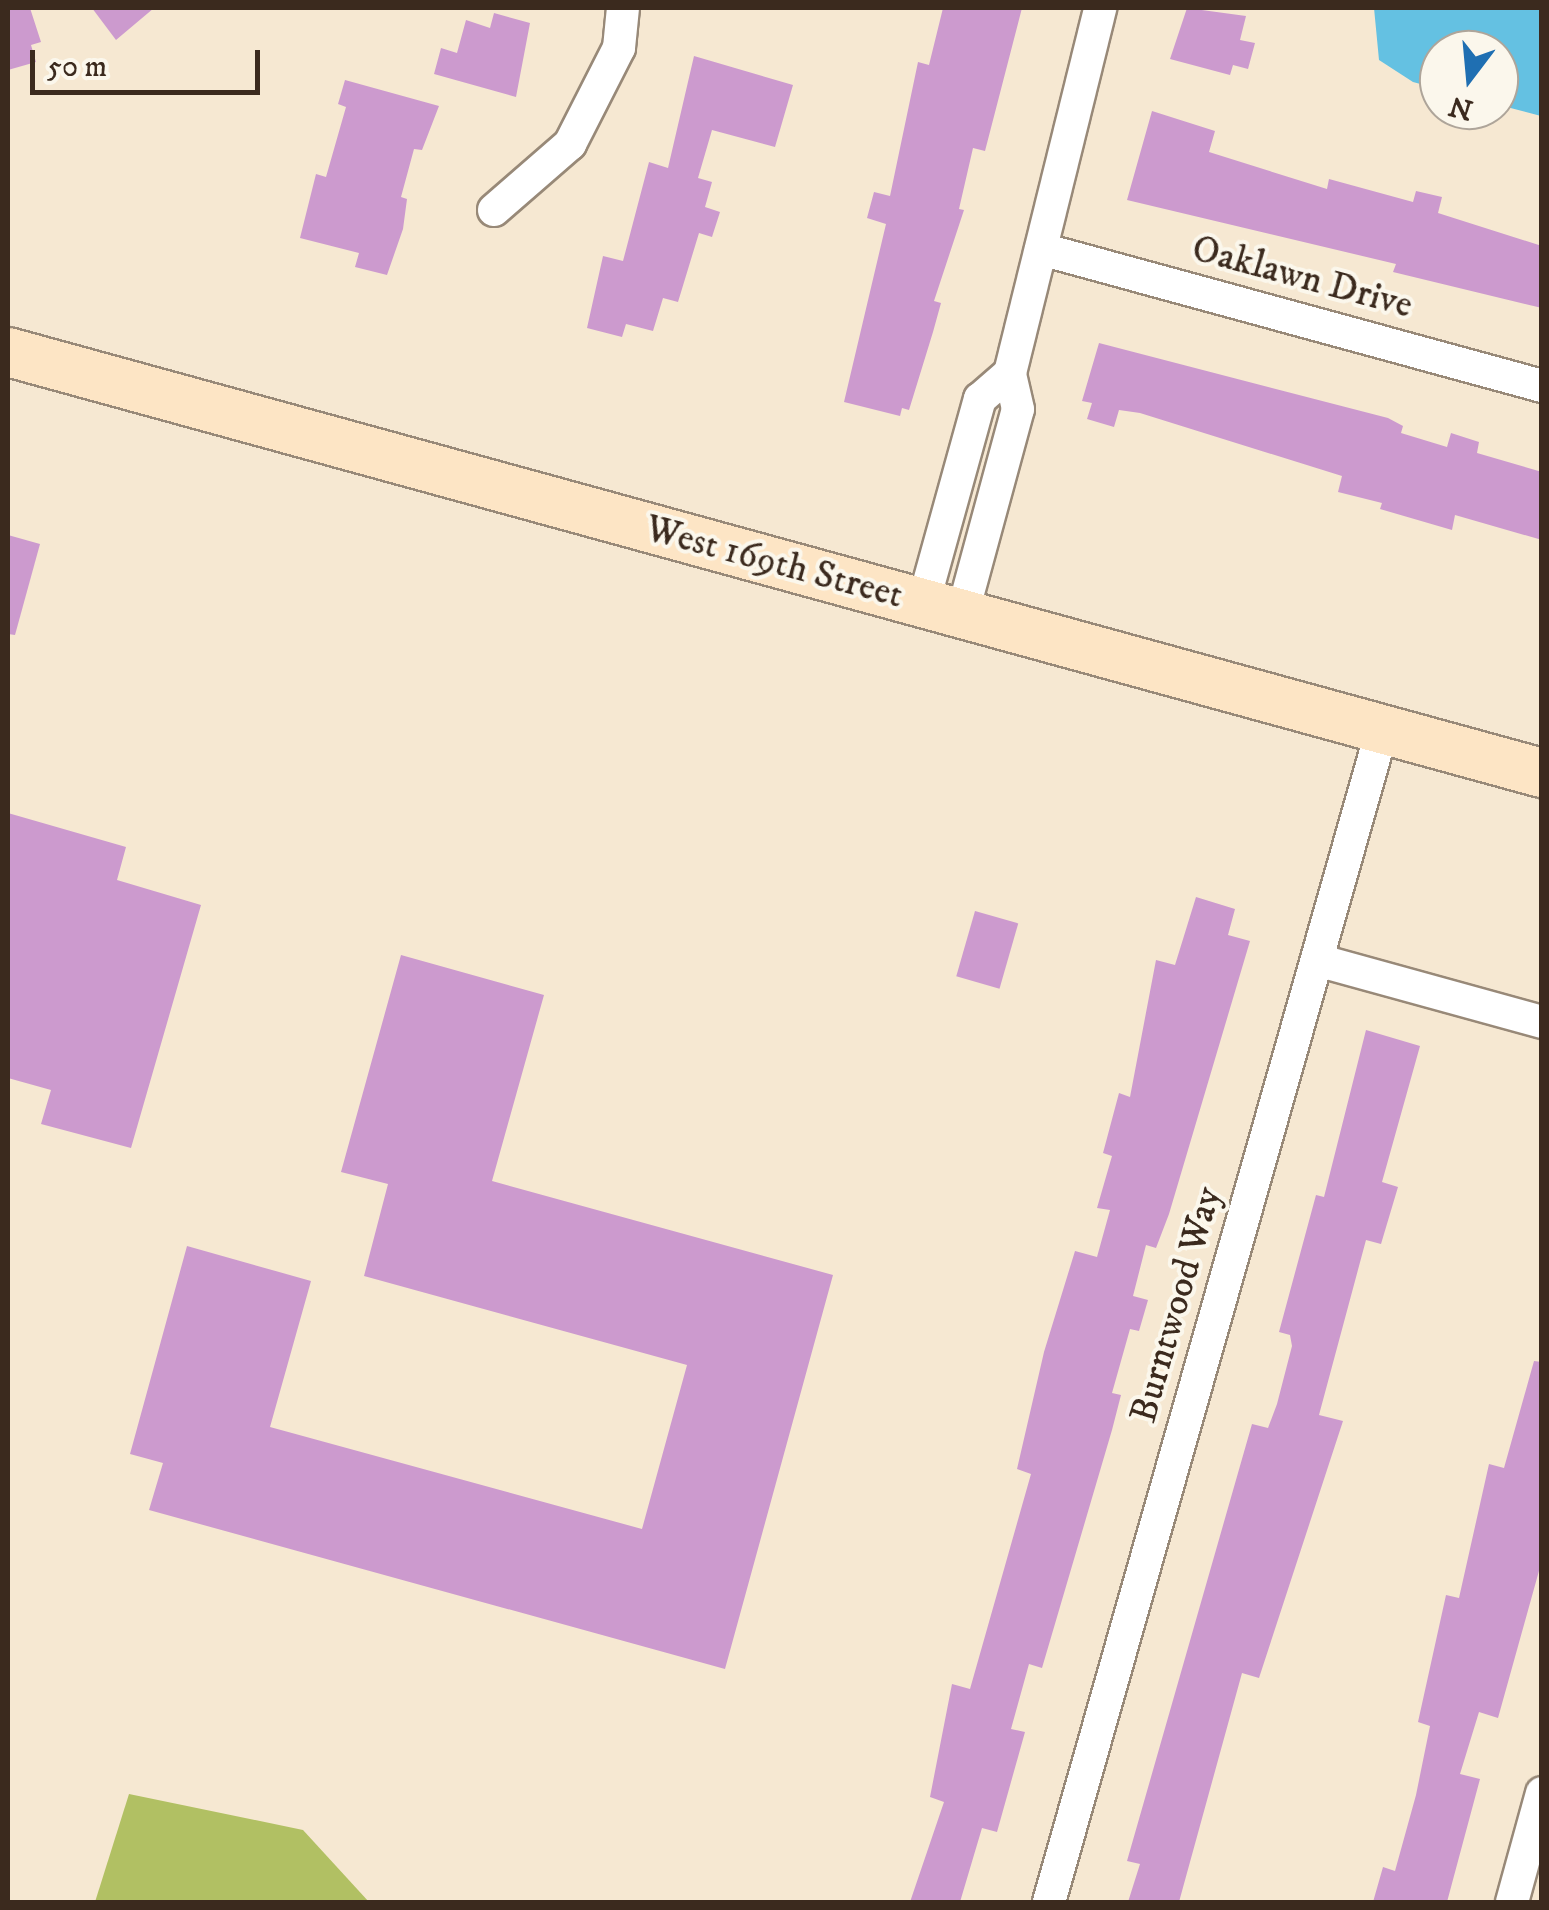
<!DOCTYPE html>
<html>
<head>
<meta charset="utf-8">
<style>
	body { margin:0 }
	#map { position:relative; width:1549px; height:1910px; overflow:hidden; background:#f6e8d2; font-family:"IM FELL DW Pica",serif }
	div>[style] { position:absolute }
	.green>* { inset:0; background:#b1c063 }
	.water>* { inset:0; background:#64c1e2 }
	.building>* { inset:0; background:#cc9ace; transform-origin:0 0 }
	.roads { filter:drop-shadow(2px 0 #988978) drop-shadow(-2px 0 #988978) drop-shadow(0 2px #988978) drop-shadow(0 -2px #988978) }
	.street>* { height:32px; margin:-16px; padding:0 16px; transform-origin:16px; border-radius:16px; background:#fff }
	.secondary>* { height:48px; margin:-24px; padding:0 24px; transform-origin:24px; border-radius:24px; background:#fde5c5 }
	span { translate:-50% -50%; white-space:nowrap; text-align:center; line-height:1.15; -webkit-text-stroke:8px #fbf7ec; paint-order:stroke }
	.street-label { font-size:38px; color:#3b2a1e }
	.frame { position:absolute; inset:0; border:10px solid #3b2a1e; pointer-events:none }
	.north { position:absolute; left:1419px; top:30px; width:100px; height:100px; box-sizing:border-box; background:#fbf7ec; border:2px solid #aea59a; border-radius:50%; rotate:196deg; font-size:28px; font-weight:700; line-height:40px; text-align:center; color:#3b2a1e }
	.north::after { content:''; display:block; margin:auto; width:35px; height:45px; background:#1f6fb2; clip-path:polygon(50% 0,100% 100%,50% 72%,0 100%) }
	.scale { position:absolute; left:30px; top:50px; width:230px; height:45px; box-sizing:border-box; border:5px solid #3b2a1e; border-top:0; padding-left:12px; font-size:30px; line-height:35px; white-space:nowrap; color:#3b2a1e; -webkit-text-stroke:8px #fbf7ec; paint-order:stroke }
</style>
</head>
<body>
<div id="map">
	<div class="green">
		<i style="clip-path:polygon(129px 1794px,303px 1830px,369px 1902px,95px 1902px)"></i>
	</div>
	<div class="water">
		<i style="clip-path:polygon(1374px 8px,1541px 8px,1541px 116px,1499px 105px,1499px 50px,1439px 50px,1439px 89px,1413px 82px,1379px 60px)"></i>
	</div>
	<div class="building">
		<i style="clip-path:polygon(8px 8px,30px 8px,41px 42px,31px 45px,36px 62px,8px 70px)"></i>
		<i style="clip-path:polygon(92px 8px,154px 8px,116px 40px)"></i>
		<i style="clip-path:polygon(943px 8px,1022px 8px,985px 151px,973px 148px,959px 209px,964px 210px,934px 301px,941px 303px,933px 332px,909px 410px,902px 408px,900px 416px,844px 402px,886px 224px,867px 218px,874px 192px,890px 196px,918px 62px,929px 65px)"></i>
		<i style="clip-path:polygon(1187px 8px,1246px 16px,1240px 40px,1255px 43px,1248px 69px,1233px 65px,1230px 75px,1170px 59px)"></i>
		<i style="clip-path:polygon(494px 13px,530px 23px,516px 97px,434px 74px,441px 48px,457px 53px,466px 20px,490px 28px)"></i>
		<i style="clip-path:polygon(694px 56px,793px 85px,775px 147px,712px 130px,698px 178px,712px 182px,705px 207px,720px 212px,712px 237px,699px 233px,678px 302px,663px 298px,653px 331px,626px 324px,622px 337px,587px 328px,603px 256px,623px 261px,649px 162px,668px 168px)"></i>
		<i style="clip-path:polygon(345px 80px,439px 106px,422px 150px,414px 149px,401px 197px,407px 199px,403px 229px,387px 275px,355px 267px,359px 253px,300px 238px,316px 174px,326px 177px,346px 107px,338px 104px)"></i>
		<i style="clip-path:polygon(1152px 111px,1215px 131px,1209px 152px,1327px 189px,1329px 179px,1413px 202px,1416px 191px,1442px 197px,1438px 213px,1542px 246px,1542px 308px,1393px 272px,1396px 264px,1127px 200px)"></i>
		<i style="clip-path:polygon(1099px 343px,1388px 418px,1403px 426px,1401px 433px,1447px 447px,1451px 433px,1479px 442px,1477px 453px,1542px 472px,1542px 540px,1455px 515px,1452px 530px,1380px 509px,1382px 503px,1338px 492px,1342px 476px,1140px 413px,1119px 410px,1114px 427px,1087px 419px,1092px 403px,1082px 401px)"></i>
		<i style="clip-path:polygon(8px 535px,40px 544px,15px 635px,8px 634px)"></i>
		<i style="clip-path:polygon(8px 813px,126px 847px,117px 880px,201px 905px,131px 1148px,41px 1124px,51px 1090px,8px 1078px)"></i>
		<i style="clip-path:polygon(1196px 897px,1235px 909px,1228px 935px,1250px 941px,1169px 1214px,1156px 1248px,1146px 1245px,1133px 1296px,1148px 1300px,1139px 1331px,1130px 1329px,1112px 1393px,1121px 1395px,1112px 1430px,1042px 1668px,1029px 1664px,1011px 1729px,1025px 1732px,997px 1832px,982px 1828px,960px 1902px,910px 1902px,944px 1802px,930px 1797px,952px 1684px,970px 1689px,1031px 1474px,1017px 1469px,1044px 1352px,1075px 1251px,1097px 1257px,1110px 1210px,1097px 1208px,1112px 1156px,1103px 1153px,1119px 1093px,1130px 1097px,1156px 960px,1175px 965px)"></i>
		<i style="left:975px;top:911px;width:45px;height:68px;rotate:16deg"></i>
		<i style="clip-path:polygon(401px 955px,544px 995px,492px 1181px,833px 1275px,725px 1669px,149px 1510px,163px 1463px,130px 1454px,187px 1246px,311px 1281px,270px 1427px,642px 1529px,687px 1365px,364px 1276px,388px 1184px,341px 1172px)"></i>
		<i style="clip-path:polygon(1366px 1030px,1420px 1046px,1382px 1182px,1398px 1187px,1381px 1244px,1366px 1240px,1319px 1415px,1343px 1421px,1259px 1678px,1242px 1673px,1179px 1902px,1128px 1902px,1140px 1864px,1127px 1861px,1252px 1424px,1268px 1428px,1277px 1404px,1292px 1346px,1290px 1335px,1279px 1332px,1316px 1195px,1324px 1197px)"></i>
		<i style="clip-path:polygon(1534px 1361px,1542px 1362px,1542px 1560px,1498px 1718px,1479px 1712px,1460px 1774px,1480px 1779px,1447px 1902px,1373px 1902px,1383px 1867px,1395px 1871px,1416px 1795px,1430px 1726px,1418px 1722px,1446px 1595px,1459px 1598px,1489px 1464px,1504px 1468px)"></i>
	</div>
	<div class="roads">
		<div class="street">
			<i style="left:494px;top:210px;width:101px;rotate:-41deg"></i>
			<i style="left:570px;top:144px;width:108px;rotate:-63deg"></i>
			<i style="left:619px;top:48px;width:40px;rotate:-84.3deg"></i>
			<i style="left:1041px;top:249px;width:519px;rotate:15.29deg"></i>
			<i style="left:923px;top:604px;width:213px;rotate:-74.5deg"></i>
			<i style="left:980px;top:399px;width:40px;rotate:-41deg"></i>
			<i style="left:962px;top:615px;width:213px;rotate:-74.8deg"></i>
			<i style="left:1018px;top:409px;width:37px;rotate:-103deg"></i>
			<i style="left:1010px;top:373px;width:376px;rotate:-76.1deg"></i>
			<i style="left:1317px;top:960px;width:233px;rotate:15.4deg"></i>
			<i style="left:1049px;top:1902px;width:1218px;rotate:-74.14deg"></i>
			<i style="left:1512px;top:1902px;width:113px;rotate:-74.6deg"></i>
		</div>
		<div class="secondary">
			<i style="left:8px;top:352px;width:1591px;rotate:15.35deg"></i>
		</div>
	</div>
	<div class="street-label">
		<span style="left:1302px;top:278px;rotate:15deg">Oaklawn Drive</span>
		<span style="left:774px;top:563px;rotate:15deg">West 169th Street</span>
		<span style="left:1177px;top:1305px;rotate:-74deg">Burntwood Way</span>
	</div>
	<div class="frame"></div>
	<div class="north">N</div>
	<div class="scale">50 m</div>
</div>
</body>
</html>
